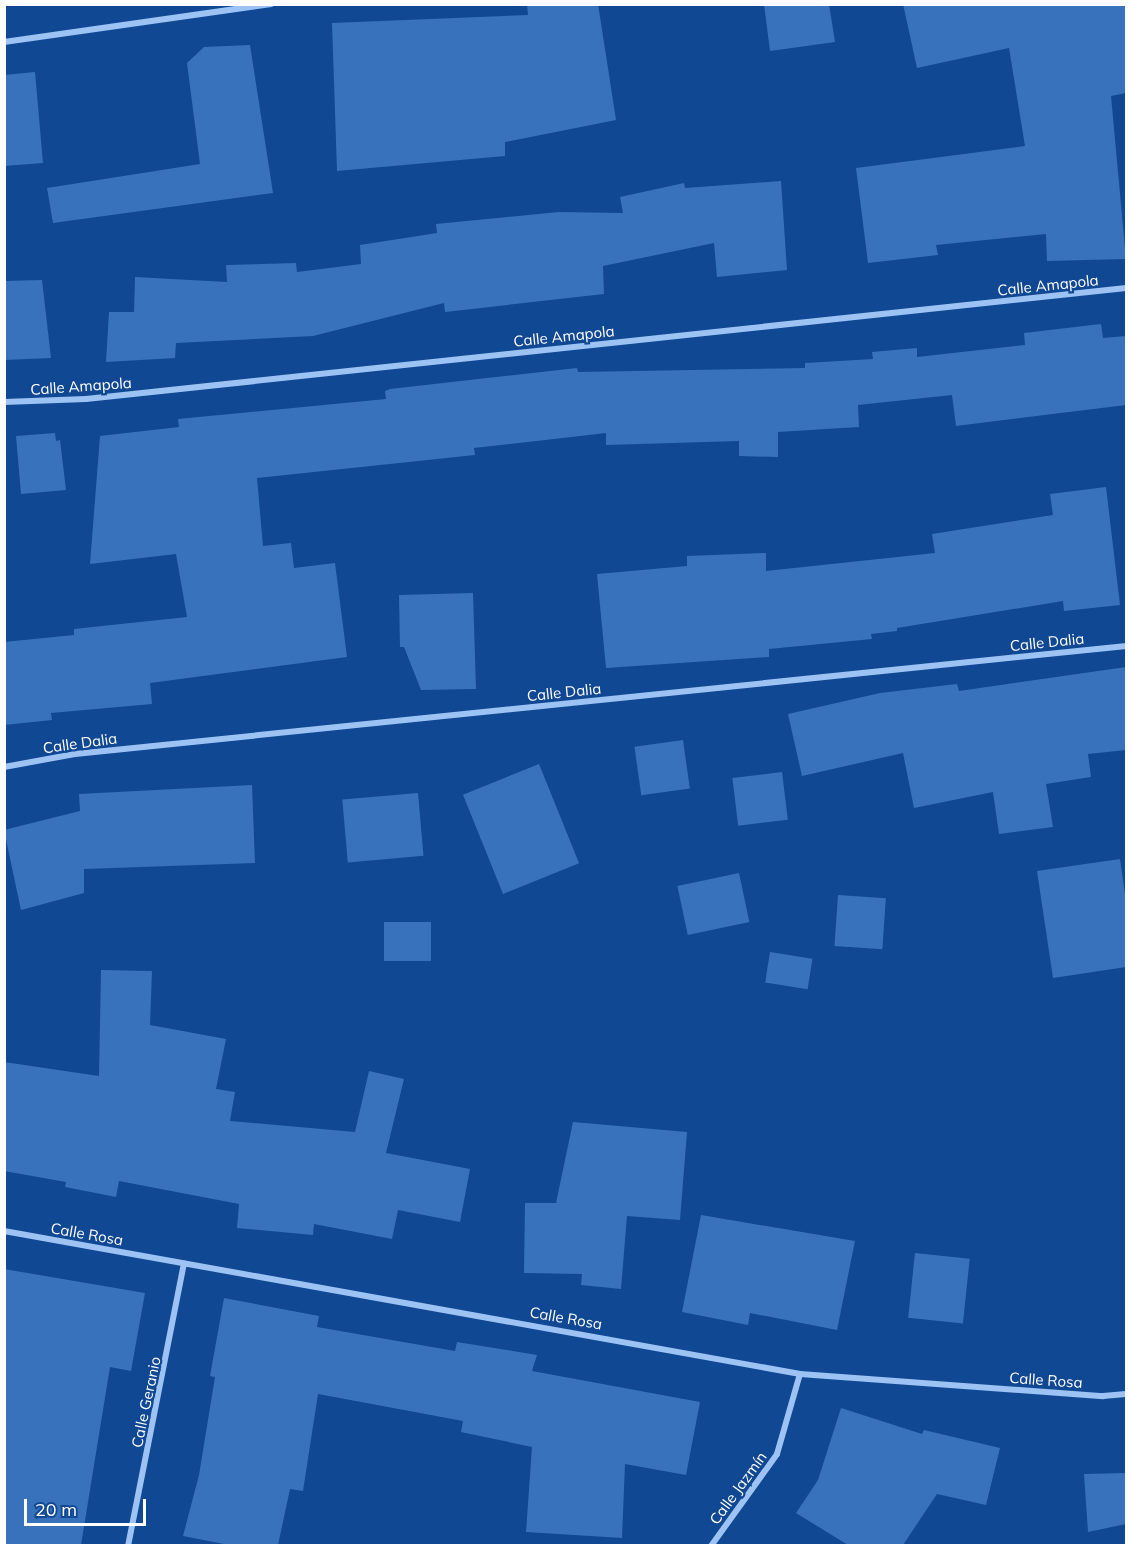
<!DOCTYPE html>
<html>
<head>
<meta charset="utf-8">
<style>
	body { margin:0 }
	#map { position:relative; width:1131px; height:1550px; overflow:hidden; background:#104893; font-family:Mulish,sans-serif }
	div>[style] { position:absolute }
	.building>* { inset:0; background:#3872bc; transform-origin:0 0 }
	.minor>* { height:6px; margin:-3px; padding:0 3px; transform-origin:3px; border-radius:3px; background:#9cc3f4 }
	span { translate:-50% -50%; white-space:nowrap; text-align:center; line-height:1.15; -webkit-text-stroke:4.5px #104893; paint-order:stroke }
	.street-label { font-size:15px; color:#fff }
	.frame { position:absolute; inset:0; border:6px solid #fff; pointer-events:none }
	.scale { position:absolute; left:24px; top:1499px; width:122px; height:27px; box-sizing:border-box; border:3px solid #fff; border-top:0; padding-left:8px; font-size:18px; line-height:21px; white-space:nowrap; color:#fff; -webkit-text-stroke:4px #104893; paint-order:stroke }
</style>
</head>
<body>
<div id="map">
	<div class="building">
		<i style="clip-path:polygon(527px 4px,598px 4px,616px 120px,505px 142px,505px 156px,337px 171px,332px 23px,528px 15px)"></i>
		<i style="clip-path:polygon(764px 4px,829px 4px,835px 42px,770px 51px)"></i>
		<i style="clip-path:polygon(903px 4px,1126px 4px,1126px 93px,1111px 96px,1126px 259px,1047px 261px,1046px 234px,936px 245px,938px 255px,868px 263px,856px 168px,1025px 146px,1009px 48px,917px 68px)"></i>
		<i style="clip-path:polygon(250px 45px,273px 193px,53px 223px,47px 188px,200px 164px,187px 63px,204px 47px)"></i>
		<i style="clip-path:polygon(35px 72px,43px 163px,4px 166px,4px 75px)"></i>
		<i style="clip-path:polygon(781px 181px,787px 270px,717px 277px,714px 243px,603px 266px,604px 294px,445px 312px,444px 303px,313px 336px,176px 343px,175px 358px,106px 362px,109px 312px,134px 312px,135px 277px,227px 282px,226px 265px,296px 263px,297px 272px,361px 264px,360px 245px,437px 233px,436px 224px,559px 212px,623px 213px,620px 197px,684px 183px,685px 188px)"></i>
		<i style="clip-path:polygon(42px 280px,51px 358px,4px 360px,4px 281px)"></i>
		<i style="clip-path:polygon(1101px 324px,1103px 338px,1126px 336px,1126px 405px,956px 426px,952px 395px,858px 405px,859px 427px,778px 432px,778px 457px,739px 456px,739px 441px,606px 445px,606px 433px,474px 448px,475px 455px,257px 478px,263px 546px,291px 543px,294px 568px,335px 563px,347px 657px,150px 683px,152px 704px,51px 713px,52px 720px,4px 725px,4px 642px,74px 635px,74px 629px,187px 617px,176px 554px,90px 564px,100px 436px,179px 427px,178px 419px,386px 399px,385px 391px,390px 389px,496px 377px,577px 368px,578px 372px,805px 368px,805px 363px,873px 359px,872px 352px,917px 348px,917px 357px,1025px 345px,1024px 333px)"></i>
		<i style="clip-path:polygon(55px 433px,56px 441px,60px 440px,66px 490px,21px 494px,16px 436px)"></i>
		<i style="clip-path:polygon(1106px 487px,1120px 605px,1064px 611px,1063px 601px,897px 628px,897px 631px,871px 634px,872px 639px,769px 649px,769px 657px,606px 668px,597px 574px,687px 566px,687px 556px,766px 553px,766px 571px,935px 553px,932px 534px,1053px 515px,1050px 494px)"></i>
		<i style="clip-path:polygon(473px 593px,476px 689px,421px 690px,404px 647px,400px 647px,399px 595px)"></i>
		<i style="clip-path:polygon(1126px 667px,1126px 750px,1088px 754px,1091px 777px,1046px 784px,1053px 827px,999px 834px,993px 792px,914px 808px,903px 753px,802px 776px,788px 714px,880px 693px,957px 684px,959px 691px)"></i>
		<i style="left:683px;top:740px;width:49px;height:49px;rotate:82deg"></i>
		<i style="left:539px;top:764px;width:107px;height:82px;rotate:68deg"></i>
		<i style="left:782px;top:772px;width:48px;height:50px;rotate:83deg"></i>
		<i style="clip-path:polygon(252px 785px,255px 863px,84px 869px,84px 893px,21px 910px,4px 830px,80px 811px,79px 794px)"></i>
		<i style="left:418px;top:793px;width:63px;height:76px;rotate:85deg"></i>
		<i style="clip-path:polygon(1120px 859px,1126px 901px,1126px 967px,1053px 978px,1037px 871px)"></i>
		<i style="left:739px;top:873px;width:50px;height:63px;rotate:78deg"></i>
		<i style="left:838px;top:895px;width:48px;height:51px;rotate:4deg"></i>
		<i style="left:384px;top:922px;width:47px;height:39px"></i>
		<i style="left:770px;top:952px;width:43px;height:31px;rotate:9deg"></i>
		<i style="clip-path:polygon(101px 970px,152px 971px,150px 1025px,226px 1039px,216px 1089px,235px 1092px,230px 1121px,355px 1132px,369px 1071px,404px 1079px,386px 1153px,470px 1169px,460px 1222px,398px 1210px,392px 1239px,314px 1224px,313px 1235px,237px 1228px,239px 1204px,119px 1181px,116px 1197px,65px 1187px,66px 1182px,4px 1171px,4px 1062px,99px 1076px)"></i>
		<i style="clip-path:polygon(573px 1122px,687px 1132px,680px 1220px,627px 1216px,621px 1289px,581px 1285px,582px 1274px,524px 1273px,525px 1203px,556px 1203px)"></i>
		<i style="clip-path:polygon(701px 1215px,855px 1241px,837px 1330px,750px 1313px,748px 1325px,682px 1312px)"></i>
		<i style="left:915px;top:1253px;width:55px;height:65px;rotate:6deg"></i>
		<i style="clip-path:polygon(4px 1269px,145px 1293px,131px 1371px,110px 1367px,81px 1545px,4px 1545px)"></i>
		<i style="clip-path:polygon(224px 1298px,319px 1316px,317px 1327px,455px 1351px,457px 1342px,537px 1355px,532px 1371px,700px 1402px,686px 1475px,625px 1464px,622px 1538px,526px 1532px,532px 1447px,461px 1432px,463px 1421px,318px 1394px,303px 1491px,290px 1489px,278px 1545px,229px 1545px,183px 1536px,199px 1475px,215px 1377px,210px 1376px)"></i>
		<i style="clip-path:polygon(841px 1408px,922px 1434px,924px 1430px,1000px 1448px,986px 1505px,937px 1494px,903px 1545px,848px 1545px,796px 1513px,818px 1480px)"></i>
		<i style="clip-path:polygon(1126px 1473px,1126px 1524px,1088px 1532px,1084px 1474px)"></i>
	</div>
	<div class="minor">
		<i style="left:4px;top:42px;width:270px;rotate:-8.1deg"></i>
		<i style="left:4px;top:402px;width:82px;rotate:-2.1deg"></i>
		<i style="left:86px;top:399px;width:1046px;rotate:-6.09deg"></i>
		<i style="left:4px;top:767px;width:72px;rotate:-10.4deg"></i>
		<i style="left:75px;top:754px;width:1057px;rotate:-5.87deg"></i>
		<i style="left:4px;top:1231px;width:809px;rotate:10.18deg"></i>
		<i style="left:800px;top:1374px;width:304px;rotate:4.2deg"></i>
		<i style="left:1103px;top:1396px;width:23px;rotate:-5deg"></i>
		<i style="left:128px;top:1546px;width:288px;rotate:-78.8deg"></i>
		<i style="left:711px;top:1546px;width:113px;rotate:-54.3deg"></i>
		<i style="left:777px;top:1454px;width:83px;rotate:-74deg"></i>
	</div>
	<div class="street-label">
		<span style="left:1048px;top:285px;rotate:-6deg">Calle Amapola</span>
		<span style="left:564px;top:336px;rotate:-6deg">Calle Amapola</span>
		<span style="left:81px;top:386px;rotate:-4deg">Calle Amapola</span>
		<span style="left:1047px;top:642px;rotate:-6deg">Calle Dalia</span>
		<span style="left:564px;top:692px;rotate:-6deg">Calle Dalia</span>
		<span style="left:80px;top:743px;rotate:-8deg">Calle Dalia</span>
		<span style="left:87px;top:1234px;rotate:10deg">Calle Rosa</span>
		<span style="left:566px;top:1318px;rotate:10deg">Calle Rosa</span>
		<span style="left:1046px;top:1380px;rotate:4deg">Calle Rosa</span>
		<span style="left:146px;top:1402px;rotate:-78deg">Calle Geranio</span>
		<span style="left:738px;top:1488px;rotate:-54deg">Calle Jazmín</span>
	</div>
	<div class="frame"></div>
	<div class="scale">20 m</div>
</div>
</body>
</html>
